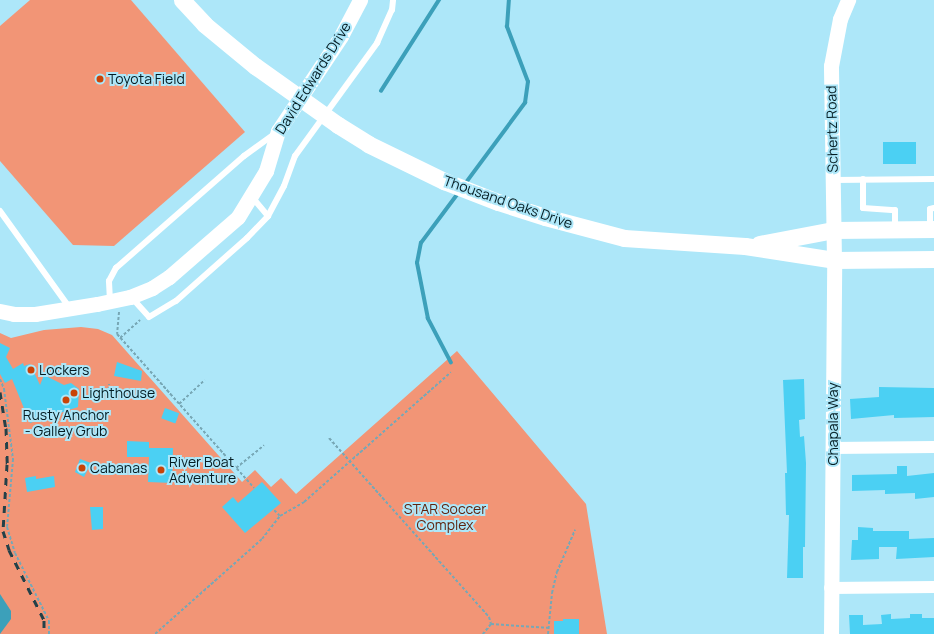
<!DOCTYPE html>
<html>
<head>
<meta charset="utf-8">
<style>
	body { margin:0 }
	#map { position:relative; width:934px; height:634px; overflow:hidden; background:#ade7f9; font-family:Manrope,sans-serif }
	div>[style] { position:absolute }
	.green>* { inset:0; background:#f29576 }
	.water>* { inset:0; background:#3ca0ba }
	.stream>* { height:3.5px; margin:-1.75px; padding:0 1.75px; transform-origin:1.75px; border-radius:1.75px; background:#3ca0ba }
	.building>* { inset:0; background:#4bd0f3; transform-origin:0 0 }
	.path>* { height:2px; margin-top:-1px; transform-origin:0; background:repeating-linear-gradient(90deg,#77a7b5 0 3px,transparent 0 5px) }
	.service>* { height:6px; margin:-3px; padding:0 3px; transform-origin:3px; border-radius:3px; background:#fff }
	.minor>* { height:12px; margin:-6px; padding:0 6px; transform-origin:6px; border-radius:6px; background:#fff }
	.tertiary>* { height:15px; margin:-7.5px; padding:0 7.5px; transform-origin:7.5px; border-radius:7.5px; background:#fff }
	.secondary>* { height:17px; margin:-8.5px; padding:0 8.5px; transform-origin:8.5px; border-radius:8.5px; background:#fff }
	.rail>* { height:3px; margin-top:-1.5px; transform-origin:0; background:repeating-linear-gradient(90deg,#234149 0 7px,transparent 0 14px) }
	.dots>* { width:11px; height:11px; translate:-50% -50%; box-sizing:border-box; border:2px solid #ade7f9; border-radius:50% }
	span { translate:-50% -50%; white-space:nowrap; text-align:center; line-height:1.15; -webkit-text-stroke:4px #ade7f9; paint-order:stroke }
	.street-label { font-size:14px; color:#041c22 }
	.poi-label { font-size:14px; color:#041c22 }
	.left { translate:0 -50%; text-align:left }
	.park-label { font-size:14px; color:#5f2410 }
</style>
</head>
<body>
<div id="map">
	<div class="green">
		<i style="clip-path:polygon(30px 0,131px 0,245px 132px,114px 246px,73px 245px,0 161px,0 26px)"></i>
		<i style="clip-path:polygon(81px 327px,98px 329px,112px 335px,242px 482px,255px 470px,271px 487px,281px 478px,296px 494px,457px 351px,586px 504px,607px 634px,0 634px,0 333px,11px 338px,44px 330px)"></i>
	</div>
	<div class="water">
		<i style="clip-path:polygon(0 594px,11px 611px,11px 619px,0 634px)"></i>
	</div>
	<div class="stream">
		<i style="left:381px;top:91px;width:108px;rotate:-57.5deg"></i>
		<i style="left:465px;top:184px;width:101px;rotate:-53.5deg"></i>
		<i style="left:525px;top:103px;width:21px;rotate:-82deg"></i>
		<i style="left:528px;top:82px;width:59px;rotate:-110.9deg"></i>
		<i style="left:507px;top:27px;width:27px;rotate:-86deg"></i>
		<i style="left:451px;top:363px;width:50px;rotate:-117.6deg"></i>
		<i style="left:428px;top:319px;width:57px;rotate:-101.1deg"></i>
		<i style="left:417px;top:263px;width:20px;rotate:-79deg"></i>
		<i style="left:421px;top:243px;width:64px;rotate:-53.3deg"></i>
	</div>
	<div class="building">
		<i style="left:883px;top:142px;width:33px;height:22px"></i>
		<i style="clip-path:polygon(0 343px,10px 348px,6px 357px,13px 369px,23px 363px,24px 366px,30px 364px,40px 385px,44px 375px,64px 385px,71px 383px,79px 389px,78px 407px,30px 423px,12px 379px,5px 383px,0 374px)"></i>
		<i style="clip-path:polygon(117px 362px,142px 371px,141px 381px,114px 376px)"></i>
		<i style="clip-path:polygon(804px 379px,805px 419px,799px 420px,800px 437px,804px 436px,806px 463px,805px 547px,803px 547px,803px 578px,787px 578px,789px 515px,786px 515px,785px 473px,787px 473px,783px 380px)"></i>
		<i style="clip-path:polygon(879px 387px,934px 388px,934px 417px,894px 418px,894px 415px,851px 419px,850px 399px,879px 397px)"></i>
		<i style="left:165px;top:408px;width:15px;height:11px;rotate:20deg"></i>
		<i style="clip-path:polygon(127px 441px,149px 442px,149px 448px,173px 448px,172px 483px,148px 482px,149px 457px,127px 457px)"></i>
		<i style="clip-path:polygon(80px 459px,91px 463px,84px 477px,75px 472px)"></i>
		<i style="clip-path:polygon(897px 466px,907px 466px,907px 476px,934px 473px,934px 497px,915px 499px,915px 493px,885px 494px,885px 490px,852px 491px,852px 475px,897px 474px)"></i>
		<i style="clip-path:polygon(36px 476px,36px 479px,54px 476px,55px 487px,27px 492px,25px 478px)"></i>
		<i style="clip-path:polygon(262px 482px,281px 503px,245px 533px,222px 507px,233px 497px,238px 503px)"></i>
		<i style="clip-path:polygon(90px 507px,103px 507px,103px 529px,92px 530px)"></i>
		<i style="clip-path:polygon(858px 527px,873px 528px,873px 531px,909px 531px,909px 539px,934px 538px,934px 557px,896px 559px,897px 547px,879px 547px,879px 559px,851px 560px,852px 540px,858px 540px)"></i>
		<i style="clip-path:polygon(891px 614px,891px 619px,910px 618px,910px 614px,922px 614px,922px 618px,934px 618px,934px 634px,850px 634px,849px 615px,863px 615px,863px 625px,882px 624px,881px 615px)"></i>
		<i style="clip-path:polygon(563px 619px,579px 619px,579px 634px,554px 634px,554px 621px,563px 621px)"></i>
	</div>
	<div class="path">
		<i style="left:119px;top:312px;width:22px;rotate:95deg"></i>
		<i style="left:117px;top:334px;width:206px;rotate:48.3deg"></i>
		<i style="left:120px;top:338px;width:27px;rotate:-42deg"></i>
		<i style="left:0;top:379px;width:11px;rotate:68deg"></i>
		<i style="left:4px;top:389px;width:71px;rotate:82.7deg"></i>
		<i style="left:13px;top:459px;width:68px;rotate:95deg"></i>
		<i style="left:7px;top:527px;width:27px;rotate:73deg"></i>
		<i style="left:15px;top:553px;width:76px;rotate:63.4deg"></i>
		<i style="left:49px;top:621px;width:13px;rotate:90deg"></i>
		<i style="left:108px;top:400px;width:16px;rotate:-86deg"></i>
		<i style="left:179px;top:404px;width:35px;rotate:-43deg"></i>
		<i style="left:329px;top:438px;width:240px;rotate:48.2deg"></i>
		<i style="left:489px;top:617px;width:7px;rotate:74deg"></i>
		<i style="left:491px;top:624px;width:13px;rotate:129deg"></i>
		<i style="left:236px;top:468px;width:36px;rotate:-39deg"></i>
		<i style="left:274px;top:510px;width:8px;rotate:45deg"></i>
		<i style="left:491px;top:624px;width:60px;rotate:3.8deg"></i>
		<i style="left:155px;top:634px;width:143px;rotate:-41.6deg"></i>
		<i style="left:262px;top:539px;width:29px;rotate:-52deg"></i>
		<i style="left:280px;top:516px;width:28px;rotate:-30deg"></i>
		<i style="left:304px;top:502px;width:196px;rotate:-41.5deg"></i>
		<i style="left:548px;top:634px;width:41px;rotate:-84.4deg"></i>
		<i style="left:552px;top:593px;width:22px;rotate:-77deg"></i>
		<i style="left:557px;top:572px;width:46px;rotate:-66.8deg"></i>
	</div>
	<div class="service">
		<i style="left:863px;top:179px;width:29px;rotate:90deg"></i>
		<i style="left:863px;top:208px;width:32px;rotate:4deg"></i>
		<i style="left:895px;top:210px;width:18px;rotate:90deg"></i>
		<i style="left:834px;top:180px;width:100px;rotate:-0.6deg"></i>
		<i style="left:252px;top:197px;width:25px;rotate:50deg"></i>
		<i style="left:0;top:211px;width:118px;rotate:54.3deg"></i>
		<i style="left:930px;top:228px;width:19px;rotate:-90deg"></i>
		<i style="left:930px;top:209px;width:4px;rotate:-14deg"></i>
		<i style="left:132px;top:298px;width:25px;rotate:48deg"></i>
		<i style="left:149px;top:317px;width:31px;rotate:-31deg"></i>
		<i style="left:176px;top:301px;width:95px;rotate:-41.6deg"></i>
		<i style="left:247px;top:238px;width:30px;rotate:-46deg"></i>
		<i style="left:268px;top:216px;width:34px;rotate:-62deg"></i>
		<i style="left:284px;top:186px;width:32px;rotate:-70deg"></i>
		<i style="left:295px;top:156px;width:140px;rotate:-54deg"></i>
		<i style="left:377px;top:43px;width:36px;rotate:-66deg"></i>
		<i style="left:392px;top:10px;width:10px;rotate:-84deg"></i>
		<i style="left:110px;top:301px;width:20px;rotate:-93deg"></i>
		<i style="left:109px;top:281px;width:15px;rotate:-62deg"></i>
		<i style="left:116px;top:268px;width:170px;rotate:-41.2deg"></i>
		<i style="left:244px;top:156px;width:36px;rotate:-36deg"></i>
	</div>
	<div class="minor">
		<i style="left:832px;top:448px;width:102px;rotate:-0.6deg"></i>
		<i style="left:830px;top:588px;width:104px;rotate:-0.6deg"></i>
	</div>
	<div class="tertiary">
		<i style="left:0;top:311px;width:14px;rotate:12deg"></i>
		<i style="left:14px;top:314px;width:21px"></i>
		<i style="left:35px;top:314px;width:63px;rotate:-9.2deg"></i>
		<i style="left:97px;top:304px;width:34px;rotate:-12deg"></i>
		<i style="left:130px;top:297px;width:24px;rotate:-22deg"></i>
		<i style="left:152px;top:288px;width:20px;rotate:-33deg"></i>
		<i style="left:169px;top:277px;width:91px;rotate:-41deg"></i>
		<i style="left:238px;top:217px;width:54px;rotate:-58.7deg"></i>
		<i style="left:266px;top:171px;width:42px;rotate:-73.3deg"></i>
		<i style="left:278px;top:131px;width:114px;rotate:-56.4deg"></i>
		<i style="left:341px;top:36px;width:41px;rotate:-62.2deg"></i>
		<i style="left:831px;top:634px;width:374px;rotate:-89.5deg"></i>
		<i style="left:834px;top:260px;width:194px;rotate:-90.9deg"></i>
		<i style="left:831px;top:66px;width:48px;rotate:-79.2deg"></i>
		<i style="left:840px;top:19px;width:21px;rotate:-67deg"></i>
	</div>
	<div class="secondary">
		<i style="left:182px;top:0;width:33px;rotate:47deg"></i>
		<i style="left:204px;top:24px;width:66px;rotate:39.5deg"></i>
		<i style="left:255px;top:66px;width:102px;rotate:35.4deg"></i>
		<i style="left:338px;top:125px;width:36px;rotate:32deg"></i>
		<i style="left:368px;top:144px;width:85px;rotate:26deg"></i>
		<i style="left:444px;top:181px;width:58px;rotate:21.3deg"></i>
		<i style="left:498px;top:202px;width:49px;rotate:17.7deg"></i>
		<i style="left:545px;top:217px;width:82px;rotate:14.9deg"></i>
		<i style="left:624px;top:238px;width:121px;rotate:3.8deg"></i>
		<i style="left:745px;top:246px;width:90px;rotate:8.9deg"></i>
		<i style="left:834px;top:260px;width:100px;rotate:-0.6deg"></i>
		<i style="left:759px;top:244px;width:75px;rotate:-10.7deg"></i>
		<i style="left:833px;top:230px;width:101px;rotate:-0.6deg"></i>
	</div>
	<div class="rail">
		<i style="left:0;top:392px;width:36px;rotate:81deg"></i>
		<i style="left:6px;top:428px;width:36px;rotate:88deg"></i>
		<i style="left:7px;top:464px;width:67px;rotate:93.4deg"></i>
		<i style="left:3px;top:531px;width:20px;rotate:72deg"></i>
		<i style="left:9px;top:550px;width:78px;rotate:63.4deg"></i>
		<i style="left:44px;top:620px;width:14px;rotate:90deg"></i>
	</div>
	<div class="dots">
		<i style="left:100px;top:79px;background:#c94307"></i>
		<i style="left:31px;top:370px;background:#c94307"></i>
		<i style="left:74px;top:393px;background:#c94307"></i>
		<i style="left:66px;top:400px;background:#c94307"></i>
		<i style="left:82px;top:468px;background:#c94307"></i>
		<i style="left:161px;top:470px;background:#c94307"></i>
	</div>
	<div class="street-label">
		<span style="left:313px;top:78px;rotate:-58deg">David Edwards Drive</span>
		<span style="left:832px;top:129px;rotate:-91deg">Schertz Road</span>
		<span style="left:508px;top:202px;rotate:19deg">Thousand Oaks Drive</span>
		<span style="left:833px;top:424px;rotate:-90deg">Chapala Way</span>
	</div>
	<div class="poi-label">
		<span class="left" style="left:108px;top:79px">Toyota Field</span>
		<span class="left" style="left:39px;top:370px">Lockers</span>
		<span class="left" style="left:82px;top:393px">Lighthouse</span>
		<span style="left:66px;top:423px">Rusty Anchor<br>- Galley Grub</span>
		<span class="left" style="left:169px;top:470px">River Boat<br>Adventure</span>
		<span class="left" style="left:90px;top:468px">Cabanas</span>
	</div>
	<div class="park-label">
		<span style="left:445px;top:517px">STAR Soccer<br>Complex</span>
	</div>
</div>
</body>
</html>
